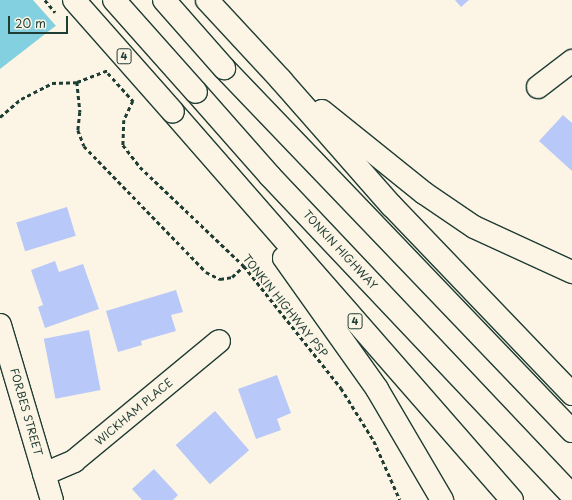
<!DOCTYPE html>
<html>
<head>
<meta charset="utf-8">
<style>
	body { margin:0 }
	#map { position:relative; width:572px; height:500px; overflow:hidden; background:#fcf5e5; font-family:"Playpen Sans",sans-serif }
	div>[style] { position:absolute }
	.water>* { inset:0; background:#82d0e0 }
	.pier>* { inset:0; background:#fcf5e5 }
	.building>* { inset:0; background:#b8c8f8; transform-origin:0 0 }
	.path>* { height:2.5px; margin-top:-1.25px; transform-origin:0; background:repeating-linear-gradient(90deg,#1f3d34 0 4px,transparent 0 7px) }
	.roads { filter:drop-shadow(1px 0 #1f3d34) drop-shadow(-1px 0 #1f3d34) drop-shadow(0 1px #1f3d34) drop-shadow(0 -1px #1f3d34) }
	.minor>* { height:22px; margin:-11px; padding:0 11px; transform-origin:11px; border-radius:11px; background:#fcf5e5 }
	.motorway>* { height:22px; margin:-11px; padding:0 11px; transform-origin:11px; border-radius:11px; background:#fcf5e5 }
	.path-bridge>* { height:2.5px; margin-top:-1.25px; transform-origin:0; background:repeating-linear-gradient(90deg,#1f3d34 0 4px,transparent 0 7px) }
	.bridges { filter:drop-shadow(1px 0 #1f3d34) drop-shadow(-1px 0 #1f3d34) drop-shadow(0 1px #1f3d34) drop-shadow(0 -1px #1f3d34) }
	.motorway-bridge>* { height:22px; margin:-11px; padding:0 11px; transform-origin:11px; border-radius:11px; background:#fcf5e5 }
	span { translate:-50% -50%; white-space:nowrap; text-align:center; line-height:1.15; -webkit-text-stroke:3px #fcf5e5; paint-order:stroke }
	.shield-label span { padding:1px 3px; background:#fcf5e5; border:1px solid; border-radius:3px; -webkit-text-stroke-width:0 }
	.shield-label { font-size:10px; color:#1f3d34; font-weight:700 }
	.street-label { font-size:11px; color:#1f3d34 }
	.scale { position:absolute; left:8px; top:16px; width:60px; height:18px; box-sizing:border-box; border:2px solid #1f3d34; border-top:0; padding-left:5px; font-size:12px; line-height:14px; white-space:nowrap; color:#1f3d34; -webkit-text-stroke:3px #fcf5e5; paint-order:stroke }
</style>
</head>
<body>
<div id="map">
	<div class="water">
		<i style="clip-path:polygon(0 0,89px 0,0 69px)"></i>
	</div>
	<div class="pier">
		<i style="clip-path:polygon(33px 0,91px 0,57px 27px)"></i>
	</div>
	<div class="building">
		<i style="clip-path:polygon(455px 0,469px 0,461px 7px)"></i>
		<i style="clip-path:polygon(563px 115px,572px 123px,572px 171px,539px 141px)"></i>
		<i style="left:67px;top:207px;width:30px;height:53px;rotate:73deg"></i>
		<i style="clip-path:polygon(55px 261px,59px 272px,83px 264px,99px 309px,45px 328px,38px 307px,43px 305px,31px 270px)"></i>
		<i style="clip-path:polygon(176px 290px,183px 312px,171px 315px,176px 331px,141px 341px,142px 345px,118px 352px,106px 311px)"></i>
		<i style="left:89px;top:330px;width:61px;height:46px;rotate:79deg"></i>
		<i style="clip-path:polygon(277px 375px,291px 413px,277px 419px,281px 430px,256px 439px,238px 389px)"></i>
		<i style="left:215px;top:411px;width:52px;height:52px;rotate:49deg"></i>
		<i style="clip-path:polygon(154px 469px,178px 495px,173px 500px,142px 500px,132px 489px)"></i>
	</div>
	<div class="path">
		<i style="left:77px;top:82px;width:30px;rotate:84deg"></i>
		<i style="left:80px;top:112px;width:18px;rotate:96deg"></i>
		<i style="left:78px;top:130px;width:17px;rotate:69deg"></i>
		<i style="left:84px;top:146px;width:175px;rotate:45.9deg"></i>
		<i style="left:206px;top:272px;width:16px;rotate:27deg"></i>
		<i style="left:220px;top:279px;width:12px;rotate:-9deg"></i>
		<i style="left:232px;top:277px;width:16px;rotate:-43deg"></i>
		<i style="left:133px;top:101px;width:21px;rotate:115deg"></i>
		<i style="left:124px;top:120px;width:25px;rotate:92deg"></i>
		<i style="left:123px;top:145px;width:28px;rotate:52deg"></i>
		<i style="left:140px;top:167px;width:144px;rotate:43.6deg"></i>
		<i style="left:244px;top:266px;width:156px;rotate:51.5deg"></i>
		<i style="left:341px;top:388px;width:62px;rotate:58.1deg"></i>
		<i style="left:374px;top:441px;width:64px;rotate:66.2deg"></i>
		<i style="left:0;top:117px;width:28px;rotate:-41deg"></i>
		<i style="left:21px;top:99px;width:35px;rotate:-27deg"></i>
		<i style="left:52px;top:83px;width:25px;rotate:-2deg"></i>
		<i style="left:77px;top:82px;width:33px;rotate:-21deg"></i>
	</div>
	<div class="roads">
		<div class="minor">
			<i style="left:538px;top:87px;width:43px;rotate:-37.4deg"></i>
			<i style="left:0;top:325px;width:183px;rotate:73.5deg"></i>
			<i style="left:44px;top:474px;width:33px;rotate:-23deg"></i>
			<i style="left:74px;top:461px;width:188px;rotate:-39.6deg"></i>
		</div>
		<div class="motorway">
			<i style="left:207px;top:0;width:109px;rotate:47.2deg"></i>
			<i style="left:281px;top:80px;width:167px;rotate:48.7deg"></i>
			<i style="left:391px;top:205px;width:262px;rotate:46.2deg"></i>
			<i style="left:224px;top:68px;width:503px;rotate:46.21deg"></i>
			<i style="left:196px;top:92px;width:112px;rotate:48.6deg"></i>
			<i style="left:270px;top:176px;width:439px;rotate:46.6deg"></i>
			<i style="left:322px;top:111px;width:131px;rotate:38.8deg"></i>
			<i style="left:424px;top:193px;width:60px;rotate:34.2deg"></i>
			<i style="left:474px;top:227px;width:108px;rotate:24.7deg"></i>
			<i style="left:173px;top:112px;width:515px;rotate:48.86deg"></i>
			<i style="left:284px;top:258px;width:161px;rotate:54.6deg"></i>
			<i style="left:377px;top:389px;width:129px;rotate:59.6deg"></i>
		</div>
	</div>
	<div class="path-bridge">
		<i style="left:45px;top:0;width:16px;rotate:50deg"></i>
		<i style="left:108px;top:73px;width:38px;rotate:48deg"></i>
	</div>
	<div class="bridges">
		<div class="motorway-bridge">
			<i style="left:74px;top:0;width:149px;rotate:48.5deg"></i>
			<i style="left:114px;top:0;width:123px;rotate:48.3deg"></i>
			<i style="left:164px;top:0;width:91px;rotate:48.6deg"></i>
		</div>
	</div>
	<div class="shield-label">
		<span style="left:124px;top:56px">4</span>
		<span style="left:355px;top:321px">4</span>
	</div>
	<div class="street-label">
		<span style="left:340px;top:250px;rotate:47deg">TONKIN HIGHWAY</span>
		<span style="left:285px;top:306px;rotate:51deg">TONKIN HIGHWAY PSP</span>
		<span style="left:26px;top:412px;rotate:74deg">FORBES STREET</span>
		<span style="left:134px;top:412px;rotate:-40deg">WICKHAM PLACE</span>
	</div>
	<div class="scale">20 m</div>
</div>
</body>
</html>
